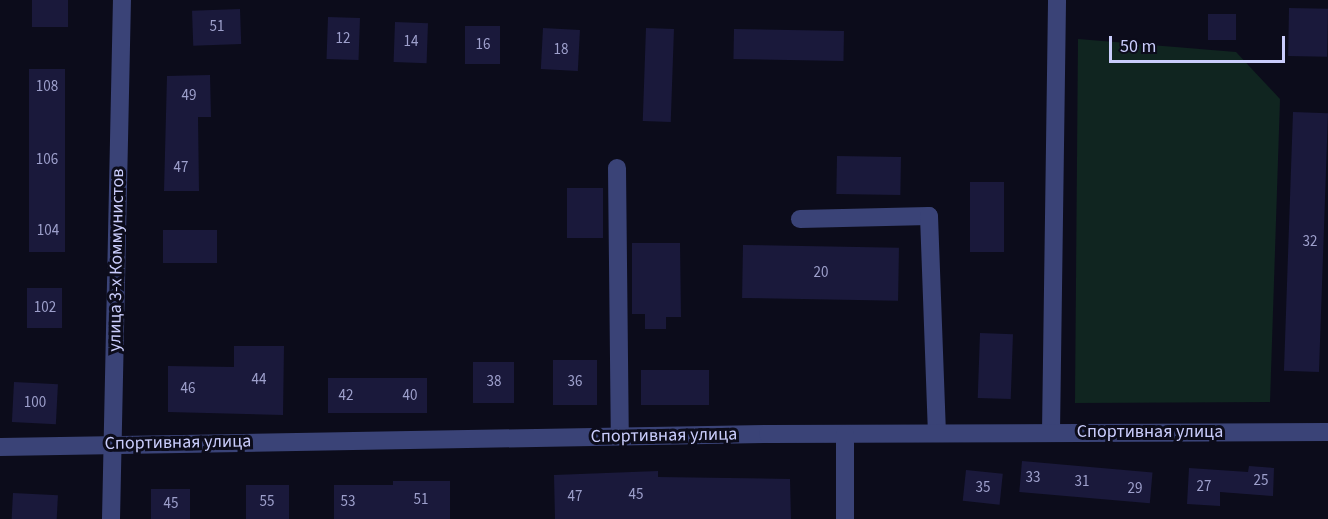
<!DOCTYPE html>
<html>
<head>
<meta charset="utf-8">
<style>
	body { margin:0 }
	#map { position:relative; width:1328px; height:519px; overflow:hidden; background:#0c0c1b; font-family:"Source Sans 3",sans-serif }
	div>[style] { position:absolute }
	.green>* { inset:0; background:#102520 }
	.building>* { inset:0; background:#1a193b; transform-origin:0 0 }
	.minor>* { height:18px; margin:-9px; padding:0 9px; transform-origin:9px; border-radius:9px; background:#3a4377 }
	span { translate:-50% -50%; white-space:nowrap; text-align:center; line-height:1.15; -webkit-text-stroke:6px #0c0c1b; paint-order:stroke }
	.number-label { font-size:15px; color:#9ea0cc }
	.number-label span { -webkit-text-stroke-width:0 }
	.street-label { font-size:18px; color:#cacdfc }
	.scale { position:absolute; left:1109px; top:36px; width:176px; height:27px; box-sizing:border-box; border:3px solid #cacdfc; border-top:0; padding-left:8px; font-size:18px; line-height:21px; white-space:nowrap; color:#cacdfc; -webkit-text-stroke:4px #0c0c1b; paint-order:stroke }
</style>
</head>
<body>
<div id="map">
	<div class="green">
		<i style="clip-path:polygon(1078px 39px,1236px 52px,1280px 99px,1270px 402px,1075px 403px)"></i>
	</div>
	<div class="building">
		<i style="left:32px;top:0;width:36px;height:27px"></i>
		<i style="left:1289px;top:8px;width:39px;height:48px;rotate:1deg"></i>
		<i style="left:240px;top:9px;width:35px;height:48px;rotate:88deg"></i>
		<i style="left:1208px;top:14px;width:28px;height:26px"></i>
		<i style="left:328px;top:17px;width:32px;height:42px;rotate:2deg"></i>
		<i style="left:395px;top:22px;width:33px;height:40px;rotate:2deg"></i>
		<i style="left:465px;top:26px;width:35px;height:38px"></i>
		<i style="left:543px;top:28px;width:37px;height:41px;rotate:3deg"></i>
		<i style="left:646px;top:28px;width:28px;height:93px;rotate:2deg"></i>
		<i style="left:734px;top:29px;width:110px;height:30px;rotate:1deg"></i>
		<i style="left:29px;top:69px;width:36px;height:183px"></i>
		<i style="clip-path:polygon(210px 75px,211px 117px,198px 117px,199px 191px,164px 191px,167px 76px)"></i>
		<i style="left:1293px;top:112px;width:35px;height:259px;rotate:2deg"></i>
		<i style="left:837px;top:156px;width:64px;height:38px;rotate:1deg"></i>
		<i style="left:1004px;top:182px;width:70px;height:34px;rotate:90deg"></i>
		<i style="left:567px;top:188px;width:36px;height:50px"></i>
		<i style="left:163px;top:230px;width:54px;height:33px"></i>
		<i style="clip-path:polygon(632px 243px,680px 243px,681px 317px,666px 317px,666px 329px,645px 329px,645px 314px,632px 314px)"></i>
		<i style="left:743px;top:245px;width:156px;height:53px;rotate:1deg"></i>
		<i style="left:62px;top:288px;width:40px;height:35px;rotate:90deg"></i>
		<i style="left:980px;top:333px;width:33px;height:65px;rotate:2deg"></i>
		<i style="clip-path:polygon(234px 346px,284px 346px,283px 415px,168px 412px,168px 366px,234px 367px)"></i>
		<i style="left:553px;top:360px;width:44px;height:45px"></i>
		<i style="left:473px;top:362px;width:41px;height:41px"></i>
		<i style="left:641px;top:370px;width:68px;height:35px"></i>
		<i style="left:427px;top:378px;width:35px;height:99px;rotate:90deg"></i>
		<i style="left:14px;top:382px;width:44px;height:40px;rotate:3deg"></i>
		<i style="left:1022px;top:461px;width:131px;height:31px;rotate:5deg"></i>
		<i style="clip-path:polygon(1249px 466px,1274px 468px,1273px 496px,1220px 492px,1220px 506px,1187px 504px,1189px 468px,1248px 472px)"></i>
		<i style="left:966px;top:470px;width:37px;height:31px;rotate:6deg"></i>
		<i style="clip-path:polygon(658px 471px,658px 477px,790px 479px,791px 519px,555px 519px,554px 475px)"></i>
		<i style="clip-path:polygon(393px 481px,450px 481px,450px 519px,334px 519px,334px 485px,393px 485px)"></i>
		<i style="left:246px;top:485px;width:43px;height:34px"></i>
		<i style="left:151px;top:489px;width:39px;height:30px"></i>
		<i style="left:13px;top:493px;width:45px;height:26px;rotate:3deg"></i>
	</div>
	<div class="minor">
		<i style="left:617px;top:168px;width:268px;rotate:89.4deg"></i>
		<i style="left:800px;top:219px;width:129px;rotate:-1.3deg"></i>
		<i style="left:929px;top:216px;width:217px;rotate:87.9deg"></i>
		<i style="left:1051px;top:432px;width:432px;rotate:-89.2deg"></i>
		<i style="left:0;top:447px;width:768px;rotate:-0.97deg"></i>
		<i style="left:768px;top:434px;width:560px;rotate:-0.2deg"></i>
		<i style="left:111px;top:519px;width:519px;rotate:-88.79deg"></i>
		<i style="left:845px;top:519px;width:85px;rotate:-90deg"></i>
	</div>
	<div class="number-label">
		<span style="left:217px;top:27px">51</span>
		<span style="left:343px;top:39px">12</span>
		<span style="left:411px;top:42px">14</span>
		<span style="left:483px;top:45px">16</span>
		<span style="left:561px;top:50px">18</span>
		<span style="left:47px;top:87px">108</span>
		<span style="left:189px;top:96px">49</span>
		<span style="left:47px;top:160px">106</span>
		<span style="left:181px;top:168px">47</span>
		<span style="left:48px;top:231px">104</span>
		<span style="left:1310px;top:242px">32</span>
		<span style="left:821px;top:273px">20</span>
		<span style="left:45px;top:308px">102</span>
		<span style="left:259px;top:380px">44</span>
		<span style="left:494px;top:382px">38</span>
		<span style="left:575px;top:382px">36</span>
		<span style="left:188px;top:389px">46</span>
		<span style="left:346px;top:396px">42</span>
		<span style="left:410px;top:396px">40</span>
		<span style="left:35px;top:403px">100</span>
		<span style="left:1033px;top:478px">33</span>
		<span style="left:1261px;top:481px">25</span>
		<span style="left:1082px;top:482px">31</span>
		<span style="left:1204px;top:487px">27</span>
		<span style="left:983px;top:488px">35</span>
		<span style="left:1135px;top:489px">29</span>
		<span style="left:636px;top:495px">45</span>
		<span style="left:575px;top:497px">47</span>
		<span style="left:421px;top:500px">51</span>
		<span style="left:267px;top:502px">55</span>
		<span style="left:348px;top:502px">53</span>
		<span style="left:171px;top:504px">45</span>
	</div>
	<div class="street-label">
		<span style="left:117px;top:260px;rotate:-89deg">улица 3-х Коммунистов</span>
		<span style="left:1150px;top:432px">Спортивная улица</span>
		<span style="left:664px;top:436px;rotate:-1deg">Спортивная улица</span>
		<span style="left:178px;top:443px;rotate:-1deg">Спортивная улица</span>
	</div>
	<div class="scale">50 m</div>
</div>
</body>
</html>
